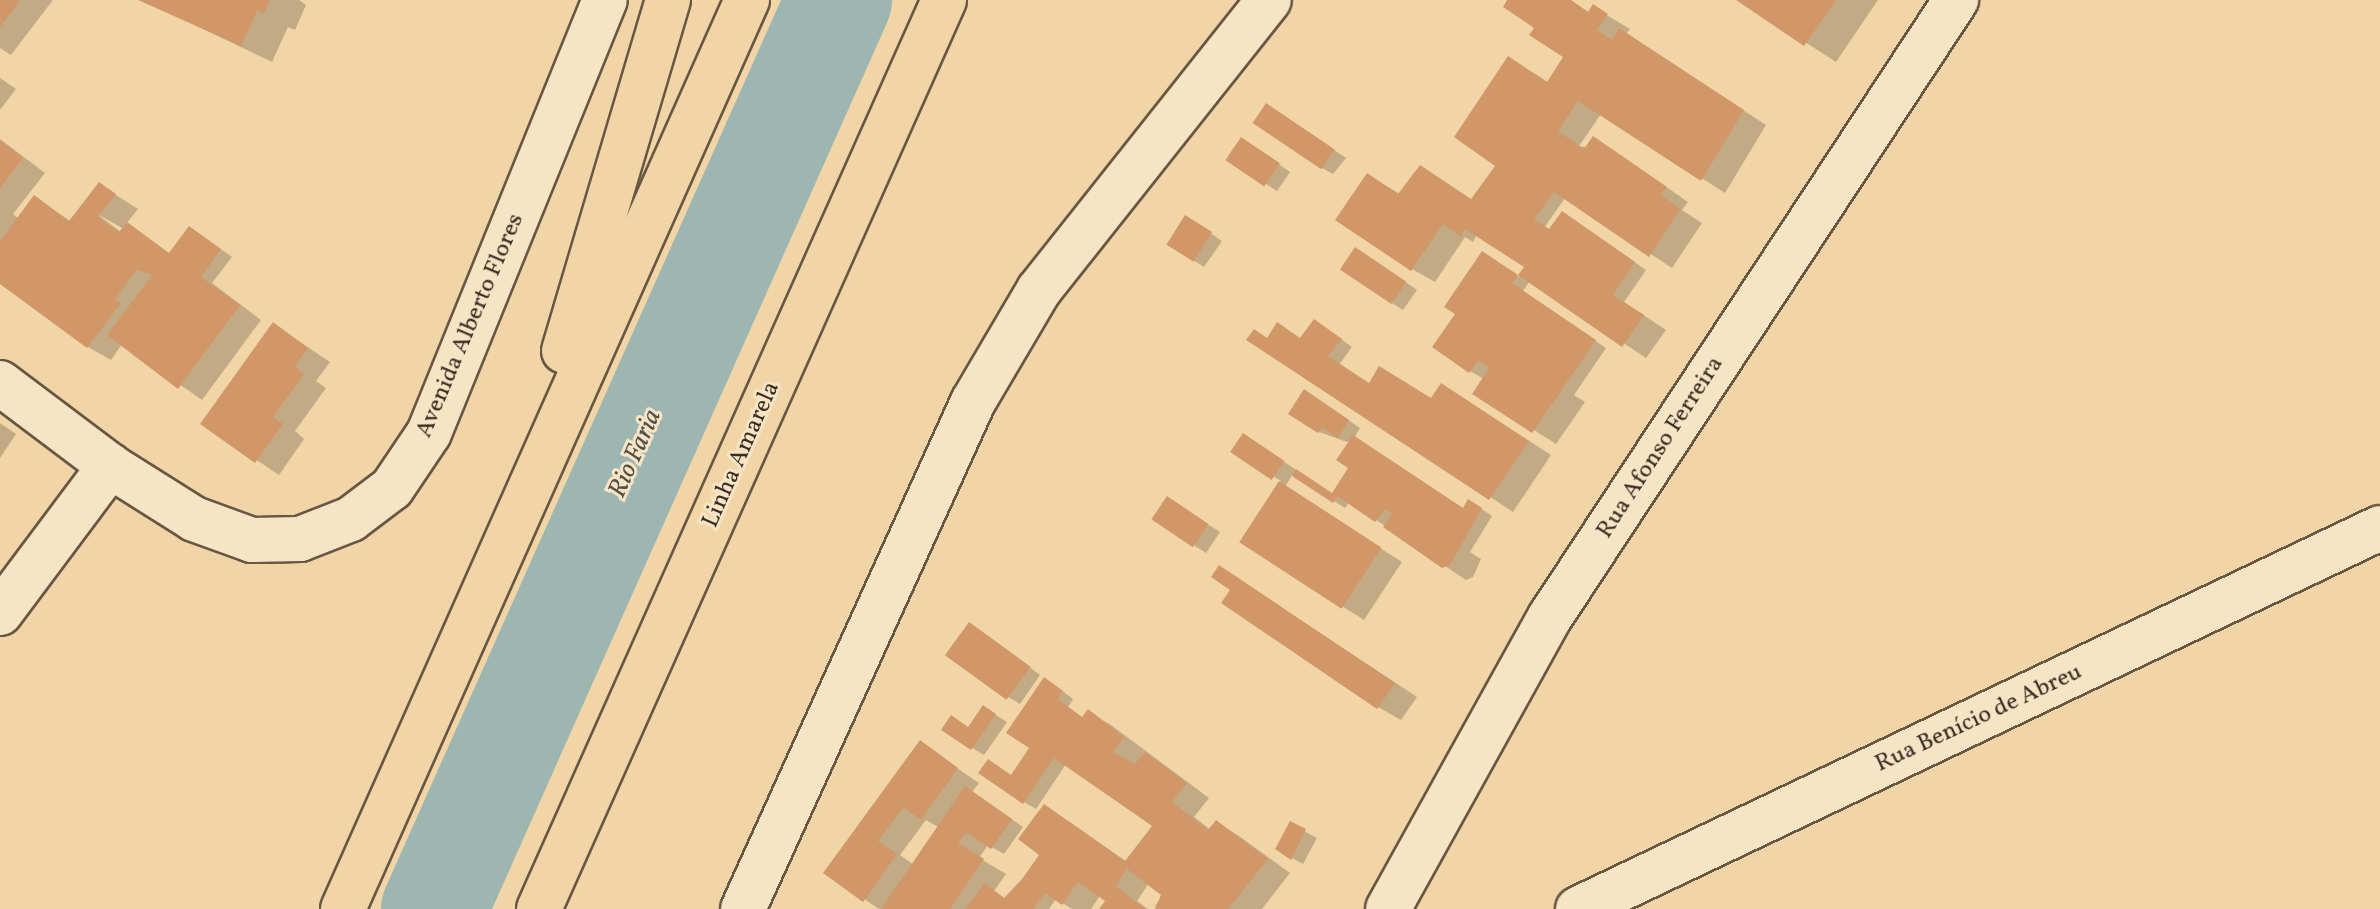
<!DOCTYPE html>
<html>
<head>
<meta charset="utf-8">
<style>
	body { margin:0 }
	#map { position:relative; width:2380px; height:909px; overflow:hidden; background:#f2d5a6; font-family:Vollkorn,serif }
	div>[style] { position:absolute }
	.shadow>* { inset:0; background:#0003 }
	.river>* { height:106px; margin:-53px; padding:0 53px; transform-origin:53px; border-radius:53px; background:#9eb6b1 }
	.building>* { inset:0; background:#d29768; transform-origin:0 0 }
	.roads { filter:drop-shadow(2px 0 #675743) drop-shadow(-2px 0 #675743) drop-shadow(0 2px #675743) drop-shadow(0 -2px #675743) }
	.minor>* { height:44px; margin:-22px; padding:0 22px; transform-origin:22px; border-radius:22px; background:#f7e4c5 }
	.motorway>* { height:44px; margin:-22px; padding:0 22px; transform-origin:22px; border-radius:22px; background:#f2d5a6 }
	span { translate:-50% -50%; white-space:nowrap; text-align:center; line-height:1.15; -webkit-text-stroke:6px #f7e4c5; paint-order:stroke }
	.street-label { font-size:24px; color:#392d22 }
	.water-label { font-size:26px; color:#524f46; font-style:italic }
</style>
</head>
<body>
<div id="map">
	<div class="shadow">
		<i style="clip-path:polygon(0 0,53px 0,11px 55px,0 48px)"></i>
		<i style="clip-path:polygon(142px 0,299px 0,306px 5px,295px 30px,288px 27px,272px 62px)"></i>
		<i style="clip-path:polygon(1509px 0,1570px 0,1590px 13px,1593px 7px,1630px 29px,1626px 34px,1766px 125px,1725px 193px,1601px 114px,1579px 146px,1616px 152px,1688px 202px,1682px 210px,1702px 223px,1672px 268px,1565px 198px,1544px 228px,1550px 231px,1574px 220px,1646px 270px,1624px 302px,1666px 330px,1646px 358px,1530px 281px,1522px 292px,1606px 348px,1574px 395px,1585px 402px,1556px 444px,1475px 393px,1484px 379px,1470px 371px,1455px 317px,1494px 261px,1519px 277px,1527px 266px,1477px 234px,1473px 242px,1465px 237px,1435px 282px,1412px 269px,1368px 175px,1400px 194px,1472px 201px,1495px 169px,1532px 72px,1549px 83px,1566px 56px)"></i>
		<i style="clip-path:polygon(1740px 0,1878px 0,1836px 62px)"></i>
		<i style="clip-path:polygon(0 78px,16px 89px,0 110px)"></i>
		<i style="clip-path:polygon(1278px 112px,1346px 158px,1333px 174px,1322px 168px)"></i>
		<i style="clip-path:polygon(evenodd,0 139px,45px 173px,13px 214px,19px 219px,35px 198px,72px 222px,100px 185px,138px 209px,126px 224px,178px 262px,201px 235px,232px 257px,212px 283px,261px 320px,202px 400px,122px 344px,111px 360px,88px 347px,0 281px,0 139px,97px 214px,124px 229px,121px 232px,97px 214px)"></i>
		<i style="clip-path:polygon(1253px 146px,1290px 172px,1277px 191px,1227px 159px)"></i>
		<i style="clip-path:polygon(1197px 224px,1222px 241px,1204px 267px,1193px 260px)"></i>
		<i style="clip-path:polygon(1368px 256px,1417px 290px,1403px 310px,1392px 303px)"></i>
		<i style="clip-path:polygon(273px 324px,330px 362px,316px 381px,326px 388px,295px 431px,304px 439px,279px 475px,203px 424px)"></i>
		<i style="clip-path:polygon(1326px 328px,1352px 347px,1339px 365px,1370px 385px,1432px 401px,1464px 399px,1551px 455px,1513px 512px,1405px 441px,1268px 340px,1301px 339px)"></i>
		<i style="clip-path:polygon(1316px 398px,1360px 428px,1354px 438px,1464px 509px,1480px 508px,1492px 516px,1470px 552px,1481px 559px,1473px 577px,1466px 580px,1349px 502px,1345px 508px,1292px 475px,1285px 487px,1402px 562px,1364px 620px,1241px 542px,1281px 481px,1233px 451px,1255px 442px,1333px 495px,1351px 468px,1350px 443px,1319px 432px)"></i>
		<i style="clip-path:polygon(0 423px,16px 434px,0 458px)"></i>
		<i style="clip-path:polygon(1179px 506px,1220px 532px,1206px 553px,1195px 546px)"></i>
		<i style="clip-path:polygon(1308px 625px,1417px 697px,1401px 720px,1378px 707px)"></i>
		<i style="clip-path:polygon(981px 631px,1040px 675px,1020px 704px,1008px 697px)"></i>
		<i style="clip-path:polygon(evenodd,1056px 686px,1073px 699px,1068px 707px,1084px 719px,1088px 712px,1111px 725px,1209px 798px,1194px 817px,1211px 830px,1217px 823px,1239px 836px,1290px 873px,1262px 909px,1158px 909px,1155px 906px,1164px 894px,1149px 883px,1137px 901px,1148px 909px,1102px 909px,1108px 901px,1100px 896px,1091px 909px,1072px 909px,1056px 899px,1049px 909px,879px 909px,826px 873px,920px 743px,979px 783px,972px 792px,1023px 827px,1004px 854px,988px 845px,979px 858px,1006px 874px,994px 891px,1006px 900px,1067px 820px,1127px 862px,1155px 826px,1066px 764px,1036px 809px,1024px 802px,1012px 776px,1032px 748px,1056px 686px,926px 820px,940px 828px,914px 865px,900px 855px,926px 820px)"></i>
		<i style="clip-path:polygon(984px 708px,1007px 722px,984px 755px,972px 748px,969px 729px)"></i>
		<i style="clip-path:polygon(1291px 824px,1317px 838px,1303px 864px,1292px 858px)"></i>
	</div>
	<div class="river">
		<i style="left:434px;top:909px;width:995px;rotate:-65.98deg"></i>
	</div>
	<div class="building">
		<i style="clip-path:polygon(0 0,20px 0,0 27px)"></i>
		<i style="clip-path:polygon(138px 0,270px 0,264px 14px,257px 11px,241px 46px)"></i>
		<i style="clip-path:polygon(1507px 0,1571px 0,1588px 12px,1593px 4px,1608px 14px,1597px 30px,1612px 40px,1619px 28px,1744px 110px,1701px 181px,1578px 101px,1558px 131px,1584px 149px,1593px 136px,1667px 187px,1661px 195px,1680px 209px,1649px 257px,1554px 192px,1534px 219px,1549px 229px,1562px 211px,1635px 262px,1613px 295px,1644px 315px,1622px 347px,1518px 275px,1524px 267px,1465px 229px,1461px 237px,1443px 224px,1411px 271px,1335px 220px,1367px 173px,1398px 194px,1420px 165px,1471px 199px,1495px 166px,1454px 137px,1508px 56px,1547px 82px,1563px 57px,1529px 35px,1534px 28px,1503px 7px)"></i>
		<i style="clip-path:polygon(1736px 0,1836px 0,1804px 46px)"></i>
		<i style="left:1266px;top:103px;width:83px;height:24px;rotate:34deg"></i>
		<i style="left:1241px;top:137px;width:47px;height:28px;rotate:34deg"></i>
		<i style="clip-path:polygon(0 140px,23px 158px,0 188px)"></i>
		<i style="clip-path:polygon(99px 182px,116px 194px,98px 217px,119px 232px,127px 222px,169px 253px,189px 226px,221px 249px,201px 277px,240px 305px,178px 389px,107px 335px,152px 275px,137px 270px,115px 299px,121px 303px,87px 348px,0 284px,0 241px,34px 195px,69px 221px)"></i>
		<i style="left:1185px;top:215px;width:32px;height:35px;rotate:32deg"></i>
		<i style="left:1355px;top:247px;width:62px;height:27px;rotate:34deg"></i>
		<i style="clip-path:polygon(1482px 251px,1518px 275px,1512px 283px,1596px 340px,1532px 433px,1472px 394px,1489px 368px,1478px 360px,1469px 373px,1432px 347px,1455px 314px,1444px 307px)"></i>
		<i style="clip-path:polygon(1314px 319px,1342px 339px,1328px 356px,1369px 383px,1379px 366px,1431px 398px,1441px 383px,1529px 441px,1489px 500px,1246px 340px,1254px 329px,1267px 338px,1277px 322px,1300px 338px)"></i>
		<i style="clip-path:polygon(273px 322px,308px 348px,295px 366px,304px 374px,273px 417px,283px 424px,255px 463px,200px 424px)"></i>
		<i style="clip-path:polygon(1304px 389px,1349px 420px,1338px 438px,1322px 427px,1318px 433px,1288px 414px)"></i>
		<i style="left:1243px;top:433px;width:50px;height:23px;rotate:34deg"></i>
		<i style="clip-path:polygon(1353px 435px,1463px 508px,1468px 499px,1482px 508px,1450px 565px,1442px 568px,1383px 527px,1392px 514px,1385px 509px,1375px 522px,1337px 496px,1333px 503px,1292px 476px,1296px 469px,1332px 493px,1348px 468px,1336px 460px)"></i>
		<i style="left:1279px;top:481px;width:122px;height:73px;rotate:33deg"></i>
		<i style="left:1167px;top:496px;width:50px;height:28px;rotate:34deg"></i>
		<i style="clip-path:polygon(1219px 565px,1395px 683px,1377px 709px,1221px 603px,1230px 590px,1211px 577px)"></i>
		<i style="left:969px;top:622px;width:76px;height:41px;rotate:36deg"></i>
		<i style="clip-path:polygon(1044px 677px,1063px 691px,1058px 699px,1082px 717px,1088px 709px,1124px 737px,1113px 752px,1135px 764px,1145px 752px,1187px 783px,1172px 802px,1208px 830px,1216px 820px,1268px 859px,1228px 909px,1155px 909px,1161px 895px,1127px 869px,1116px 886px,1145px 909px,1099px 909px,1105px 901px,1078px 882px,1062px 905px,1045px 893px,1033px 909px,965px 909px,985px 883px,1004px 898px,1023px 878px,1039px 855px,1018px 839px,1044px 804px,1125px 861px,1152px 826px,1054px 758px,1023px 804px,978px 773px,988px 759px,1011px 775px,1029px 748px,1006px 733px)"></i>
		<i style="clip-path:polygon(983px 705px,996px 714px,971px 750px,941px 730px,951px 715px,968px 727px)"></i>
		<i style="clip-path:polygon(920px 740px,958px 768px,921px 820px,903px 807px,878px 841px,897px 854px,863px 902px,823px 873px)"></i>
		<i style="clip-path:polygon(965px 786px,1012px 819px,991px 849px,966px 832px,958px 843px,984px 859px,950px 909px,881px 909px)"></i>
		<i style="clip-path:polygon(1290px 821px,1306px 829px,1291px 860px,1275px 849px)"></i>
	</div>
	<div class="roads">
		<div class="minor">
			<i style="left:0;top:383px;width:138px;rotate:37deg"></i>
			<i style="left:110px;top:466px;width:99px;rotate:32.2deg"></i>
			<i style="left:194px;top:519px;width:62px;rotate:19.9deg"></i>
			<i style="left:252px;top:540px;width:48px;rotate:-1.2deg"></i>
			<i style="left:300px;top:539px;width:55px;rotate:-21.4deg"></i>
			<i style="left:351px;top:519px;width:51px;rotate:-37.1deg"></i>
			<i style="left:392px;top:488px;width:66px;rotate:-56.1deg"></i>
			<i style="left:429px;top:433px;width:467px;rotate:-67.9deg"></i>
			<i style="left:0;top:613px;width:184px;rotate:-53.2deg"></i>
			<i style="left:743px;top:909px;width:557px;rotate:-65.6deg"></i>
			<i style="left:973px;top:402px;width:130px;rotate:-59.5deg"></i>
			<i style="left:1039px;top:290px;width:370px;rotate:-51.6deg"></i>
			<i style="left:1388px;top:909px;width:334px;rotate:-61deg"></i>
			<i style="left:1550px;top:617px;width:739px;rotate:-56.65deg"></i>
			<i style="left:1578px;top:909px;width:888px;rotate:-25.41deg"></i>
		</div>
		<div class="motorway">
			<i style="left:564px;top:351px;width:366px;rotate:-73.5deg"></i>
			<i style="left:343px;top:909px;width:995px;rotate:-66.04deg"></i>
			<i style="left:539px;top:909px;width:995px;rotate:-65.98deg"></i>
		</div>
	</div>
	<div class="street-label">
		<span style="left:471px;top:326px;rotate:-67deg">Avenida Alberto Flores</span>
		<span style="left:1661px;top:448px;rotate:-57deg">Rua Afonso Ferreira</span>
		<span style="left:742px;top:455px;rotate:-66deg">Linha Amarela</span>
		<span style="left:1979px;top:719px;rotate:-25deg">Rua Benício de Abreu</span>
	</div>
	<div class="water-label">
		<span style="left:636px;top:454px;rotate:-66deg">Rio Faria</span>
	</div>
</div>
</body>
</html>
